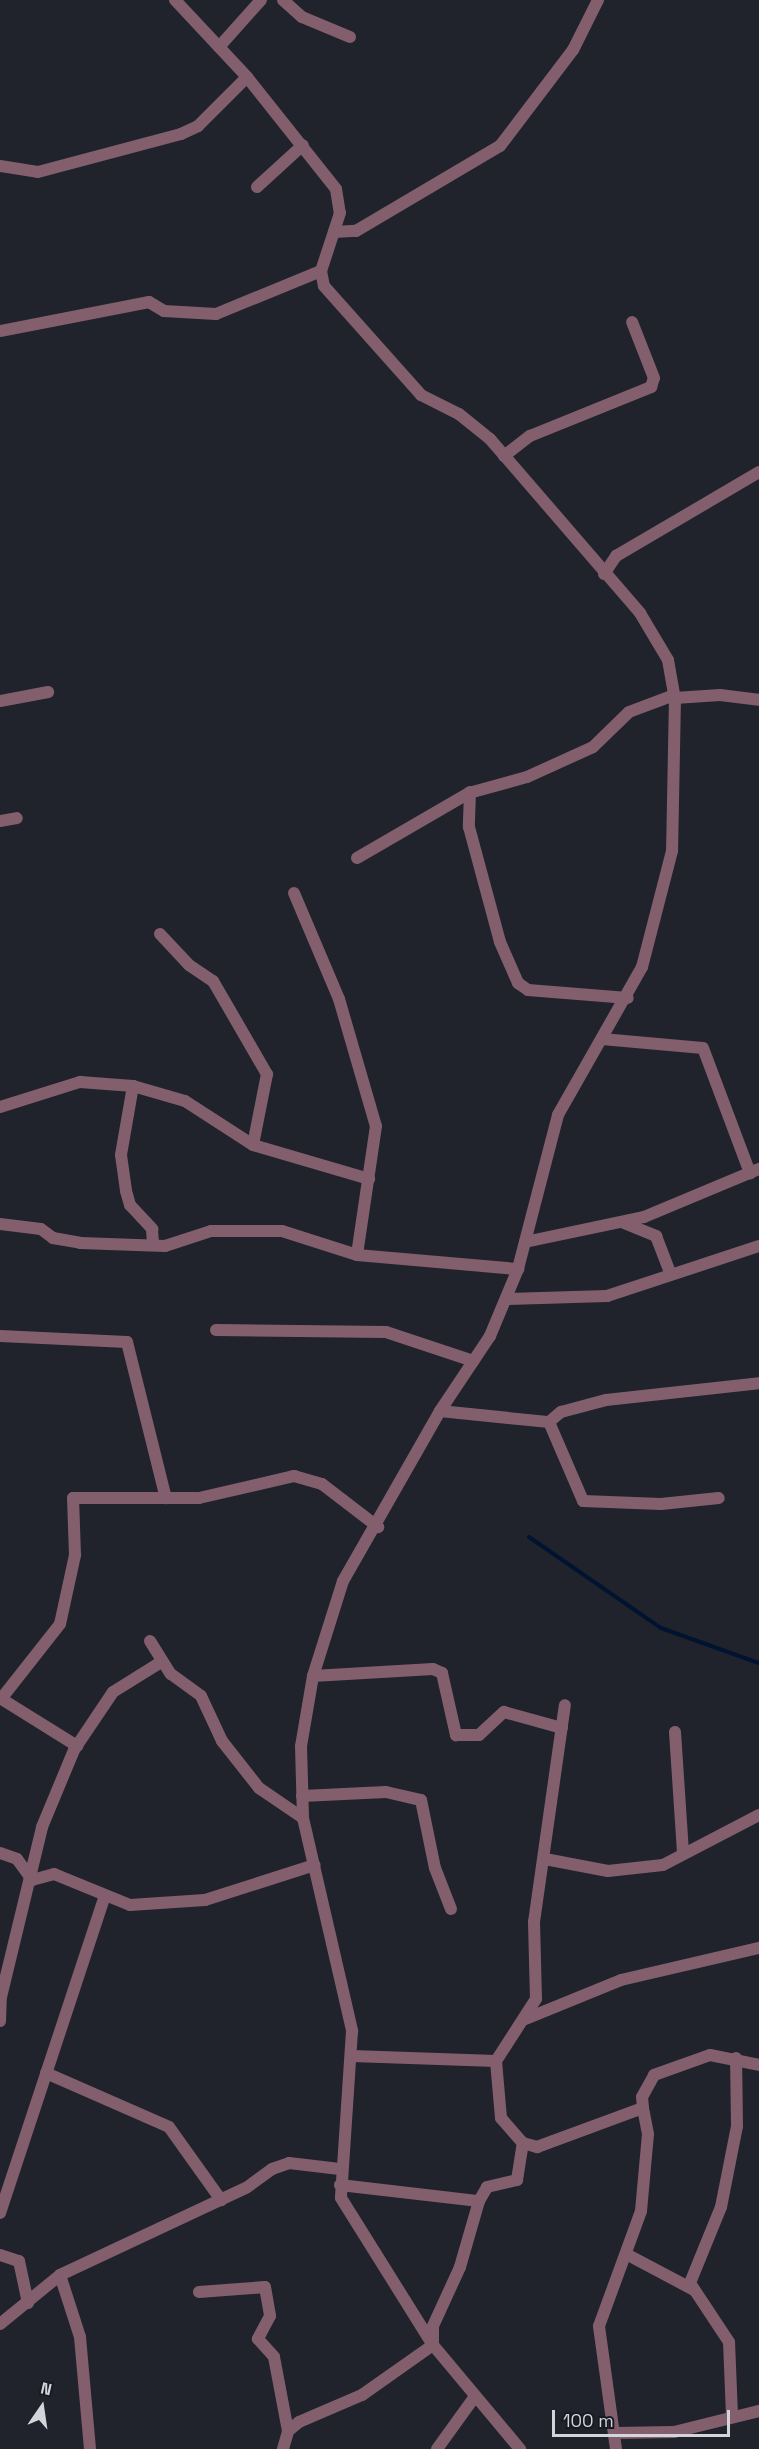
<!DOCTYPE html>
<html>
<head>
<meta charset="utf-8">
<style>
	body { margin:0 }
	#map { position:relative; width:759px; height:2449px; overflow:hidden; background:#20232c; font-family:"Space Grotesk",sans-serif }
	div>[style] { position:absolute }
	.stream>* { height:4px; margin:-2px; padding:0 2px; transform-origin:2px; border-radius:2px; background:#001330 }
	.minor>* { height:12px; margin:-6px; padding:0 6px; transform-origin:6px; border-radius:6px; background:#835f6d }
	span { translate:-50% -50%; white-space:nowrap; text-align:center; line-height:1.15; -webkit-text-stroke:5px #171a23; paint-order:stroke }
	.north { position:absolute; left:12px; top:2377px; width:60px; height:60px; -webkit-text-stroke:4px #171a23; paint-order:stroke; rotate:13deg; font-size:16px; font-weight:700; line-height:24px; text-align:center; color:#d3d5db }
	.north::after { content:''; display:block; margin:auto; width:21px; height:27px; background:#d3d5db; clip-path:polygon(50% 0,100% 100%,50% 72%,0 100%) }
	.scale { position:absolute; left:552px; top:2410px; width:178px; height:27px; box-sizing:border-box; border:3px solid #d3d5db; border-top:0; padding-left:8px; font-size:18px; line-height:21px; white-space:nowrap; color:#d3d5db; -webkit-text-stroke:4px #171a23; paint-order:stroke }
</style>
</head>
<body>
<div id="map">
	<div class="stream">
		<i style="left:529px;top:1537px;width:160px;rotate:34.6deg"></i>
		<i style="left:661px;top:1628px;width:104px;rotate:19.7deg"></i>
	</div>
	<div class="minor">
		<i style="left:175px;top:0;width:105px;rotate:46.9deg"></i>
		<i style="left:247px;top:77px;width:143px;rotate:51.5deg"></i>
		<i style="left:336px;top:189px;width:24px;rotate:81deg"></i>
		<i style="left:340px;top:213px;width:61px;rotate:108.1deg"></i>
		<i style="left:321px;top:271px;width:15px;rotate:79deg"></i>
		<i style="left:324px;top:286px;width:146px;rotate:48.3deg"></i>
		<i style="left:421px;top:395px;width:42px;rotate:26.6deg"></i>
		<i style="left:459px;top:414px;width:40px;rotate:39deg"></i>
		<i style="left:490px;top:439px;width:230px;rotate:49.2deg"></i>
		<i style="left:640px;top:613px;width:55px;rotate:59.2deg"></i>
		<i style="left:668px;top:660px;width:39px;rotate:80deg"></i>
		<i style="left:675px;top:698px;width:153px;rotate:91.1deg"></i>
		<i style="left:672px;top:851px;width:120px;rotate:104.5deg"></i>
		<i style="left:642px;top:967px;width:170px;rotate:119.6deg"></i>
		<i style="left:558px;top:1115px;width:159px;rotate:104.6deg"></i>
		<i style="left:518px;top:1269px;width:73px;rotate:112.7deg"></i>
		<i style="left:490px;top:1336px;width:90px;rotate:123.7deg"></i>
		<i style="left:440px;top:1411px;width:196px;rotate:119.7deg"></i>
		<i style="left:343px;top:1581px;width:100px;rotate:107.5deg"></i>
		<i style="left:313px;top:1676px;width:71px;rotate:99.7deg"></i>
		<i style="left:301px;top:1746px;width:72px;rotate:88.4deg"></i>
		<i style="left:303px;top:1818px;width:219px;rotate:77deg"></i>
		<i style="left:352px;top:2031px;width:167px;rotate:93.8deg"></i>
		<i style="left:341px;top:2198px;width:173px;rotate:58deg"></i>
		<i style="left:433px;top:2345px;width:136px;rotate:50.1deg"></i>
		<i style="left:283px;top:0;width:25px;rotate:42deg"></i>
		<i style="left:302px;top:17px;width:52px;rotate:22.6deg"></i>
		<i style="left:219px;top:47px;width:63px;rotate:-48.2deg"></i>
		<i style="left:0;top:166px;width:38px;rotate:9deg"></i>
		<i style="left:38px;top:172px;width:148px;rotate:-14.9deg"></i>
		<i style="left:181px;top:134px;width:19px;rotate:-25deg"></i>
		<i style="left:198px;top:126px;width:69px;rotate:-45deg"></i>
		<i style="left:257px;top:187px;width:62px;rotate:-42.4deg"></i>
		<i style="left:334px;top:232px;width:22px;rotate:-3deg"></i>
		<i style="left:356px;top:231px;width:167px;rotate:-30.6deg"></i>
		<i style="left:500px;top:146px;width:121px;rotate:-52.8deg"></i>
		<i style="left:573px;top:50px;width:56px;rotate:-63.4deg"></i>
		<i style="left:0;top:331px;width:152px;rotate:-11deg"></i>
		<i style="left:149px;top:302px;width:17px;rotate:31deg"></i>
		<i style="left:164px;top:311px;width:52px;rotate:3.3deg"></i>
		<i style="left:216px;top:314px;width:113px;rotate:-22.3deg"></i>
		<i style="left:504px;top:456px;width:33px;rotate:-38deg"></i>
		<i style="left:530px;top:436px;width:131px;rotate:-22deg"></i>
		<i style="left:651px;top:387px;width:9px;rotate:-72deg"></i>
		<i style="left:654px;top:378px;width:60px;rotate:-111.4deg"></i>
		<i style="left:604px;top:574px;width:22px;rotate:-56deg"></i>
		<i style="left:616px;top:556px;width:166px;rotate:-30.4deg"></i>
		<i style="left:675px;top:698px;width:45px;rotate:-3.8deg"></i>
		<i style="left:720px;top:695px;width:39px;rotate:7deg"></i>
		<i style="left:0;top:701px;width:49px;rotate:-10.6deg"></i>
		<i style="left:470px;top:792px;width:35px;rotate:92deg"></i>
		<i style="left:469px;top:827px;width:119px;rotate:74.9deg"></i>
		<i style="left:500px;top:942px;width:45px;rotate:66.3deg"></i>
		<i style="left:518px;top:983px;width:12px;rotate:35deg"></i>
		<i style="left:528px;top:990px;width:100px;rotate:4.6deg"></i>
		<i style="left:0;top:821px;width:17px;rotate:-10deg"></i>
		<i style="left:357px;top:858px;width:129px;rotate:-30.1deg"></i>
		<i style="left:469px;top:793px;width:60px;rotate:-15.4deg"></i>
		<i style="left:527px;top:777px;width:72px;rotate:-24.4deg"></i>
		<i style="left:593px;top:747px;width:50px;rotate:-44.2deg"></i>
		<i style="left:629px;top:712px;width:48px;rotate:-20.7deg"></i>
		<i style="left:294px;top:893px;width:115px;rotate:67deg"></i>
		<i style="left:339px;top:999px;width:132px;rotate:73.8deg"></i>
		<i style="left:376px;top:1126px;width:130px;rotate:98.4deg"></i>
		<i style="left:357px;top:1255px;width:162px;rotate:5deg"></i>
		<i style="left:160px;top:934px;width:42px;rotate:46.9deg"></i>
		<i style="left:189px;top:965px;width:29px;rotate:34deg"></i>
		<i style="left:213px;top:981px;width:108px;rotate:59.9deg"></i>
		<i style="left:267px;top:1074px;width:72px;rotate:101.2deg"></i>
		<i style="left:602px;top:1039px;width:101px;rotate:5.1deg"></i>
		<i style="left:703px;top:1048px;width:134px;rotate:69.4deg"></i>
		<i style="left:133px;top:1086px;width:70px;rotate:99.9deg"></i>
		<i style="left:121px;top:1155px;width:36px;rotate:82deg"></i>
		<i style="left:126px;top:1191px;width:15px;rotate:74deg"></i>
		<i style="left:130px;top:1205px;width:33px;rotate:47deg"></i>
		<i style="left:152px;top:1229px;width:16px;rotate:86deg"></i>
		<i style="left:0;top:1107px;width:84px;rotate:-17.4deg"></i>
		<i style="left:80px;top:1082px;width:53px;rotate:4.3deg"></i>
		<i style="left:133px;top:1086px;width:54px;rotate:16.1deg"></i>
		<i style="left:185px;top:1101px;width:81px;rotate:32.9deg"></i>
		<i style="left:253px;top:1145px;width:121px;rotate:16.3deg"></i>
		<i style="left:624px;top:1223px;width:35px;rotate:22deg"></i>
		<i style="left:656px;top:1236px;width:39px;rotate:69deg"></i>
		<i style="left:0;top:1224px;width:41px;rotate:7deg"></i>
		<i style="left:41px;top:1229px;width:15px;rotate:37deg"></i>
		<i style="left:53px;top:1238px;width:27px;rotate:10deg"></i>
		<i style="left:80px;top:1243px;width:85px;rotate:2deg"></i>
		<i style="left:165px;top:1246px;width:48px;rotate:-18.1deg"></i>
		<i style="left:211px;top:1231px;width:71px"></i>
		<i style="left:282px;top:1231px;width:79px;rotate:17.7deg"></i>
		<i style="left:525px;top:1242px;width:122px;rotate:-11.9deg"></i>
		<i style="left:644px;top:1217px;width:125px;rotate:-22.7deg"></i>
		<i style="left:507px;top:1299px;width:100px;rotate:-1.7deg"></i>
		<i style="left:607px;top:1296px;width:160px;rotate:-18.2deg"></i>
		<i style="left:216px;top:1330px;width:170px;rotate:0.7deg"></i>
		<i style="left:386px;top:1332px;width:92px;rotate:18.4deg"></i>
		<i style="left:0;top:1336px;width:127px;rotate:2.7deg"></i>
		<i style="left:127px;top:1342px;width:161px;rotate:76deg"></i>
		<i style="left:440px;top:1411px;width:110px;rotate:5.8deg"></i>
		<i style="left:549px;top:1422px;width:16px;rotate:-40deg"></i>
		<i style="left:561px;top:1412px;width:47px;rotate:-14.9deg"></i>
		<i style="left:606px;top:1400px;width:154px;rotate:-6.3deg"></i>
		<i style="left:549px;top:1422px;width:86px;rotate:66.7deg"></i>
		<i style="left:583px;top:1501px;width:78px;rotate:2.2deg"></i>
		<i style="left:661px;top:1504px;width:58px;rotate:-5.9deg"></i>
		<i style="left:150px;top:1641px;width:39px;rotate:58deg"></i>
		<i style="left:171px;top:1674px;width:37px;rotate:36deg"></i>
		<i style="left:201px;top:1696px;width:50px;rotate:65deg"></i>
		<i style="left:222px;top:1741px;width:60px;rotate:51.8deg"></i>
		<i style="left:259px;top:1788px;width:53px;rotate:34.3deg"></i>
		<i style="left:313px;top:1676px;width:120px;rotate:-3.3deg"></i>
		<i style="left:433px;top:1669px;width:10px;rotate:24deg"></i>
		<i style="left:442px;top:1673px;width:64px;rotate:77.3deg"></i>
		<i style="left:456px;top:1735px;width:23px"></i>
		<i style="left:479px;top:1735px;width:34px;rotate:-43deg"></i>
		<i style="left:504px;top:1712px;width:60px;rotate:15.4deg"></i>
		<i style="left:0;top:1698px;width:91px;rotate:31.9deg"></i>
		<i style="left:1px;top:1699px;width:95px;rotate:-51.8deg"></i>
		<i style="left:60px;top:1624px;width:71px;rotate:-77.7deg"></i>
		<i style="left:75px;top:1555px;width:57px;rotate:-92deg"></i>
		<i style="left:73px;top:1498px;width:126px"></i>
		<i style="left:199px;top:1498px;width:98px;rotate:-13deg"></i>
		<i style="left:294px;top:1476px;width:29px;rotate:16deg"></i>
		<i style="left:322px;top:1484px;width:71px;rotate:37.5deg"></i>
		<i style="left:675px;top:1732px;width:119px;rotate:86.2deg"></i>
		<i style="left:302px;top:1796px;width:84px;rotate:-2.7deg"></i>
		<i style="left:386px;top:1792px;width:36px;rotate:13deg"></i>
		<i style="left:421px;top:1800px;width:69px;rotate:78.4deg"></i>
		<i style="left:435px;top:1868px;width:44px;rotate:68.7deg"></i>
		<i style="left:0;top:1853px;width:18px;rotate:19deg"></i>
		<i style="left:17px;top:1859px;width:26px;rotate:54deg"></i>
		<i style="left:32px;top:1880px;width:23px;rotate:-15deg"></i>
		<i style="left:54px;top:1874px;width:82px;rotate:22.2deg"></i>
		<i style="left:130px;top:1905px;width:75px;rotate:-3.8deg"></i>
		<i style="left:205px;top:1900px;width:115px;rotate:-17.7deg"></i>
		<i style="left:545px;top:1859px;width:64px;rotate:10.8deg"></i>
		<i style="left:608px;top:1871px;width:55px;rotate:-6.2deg"></i>
		<i style="left:663px;top:1865px;width:108px;rotate:-27.5deg"></i>
		<i style="left:523px;top:2020px;width:106px;rotate:-22.2deg"></i>
		<i style="left:621px;top:1980px;width:142px;rotate:-13.1deg"></i>
		<i style="left:0;top:2021px;width:24px;rotate:-88deg"></i>
		<i style="left:1px;top:1997px;width:175px;rotate:-76.4deg"></i>
		<i style="left:42px;top:1827px;width:83px;rotate:-67.4deg"></i>
		<i style="left:74px;top:1750px;width:70px;rotate:-56.1deg"></i>
		<i style="left:113px;top:1692px;width:57px;rotate:-32deg"></i>
		<i style="left:352px;top:2056px;width:144px;rotate:2deg"></i>
		<i style="left:496px;top:2061px;width:74px;rotate:-57.2deg"></i>
		<i style="left:536px;top:1999px;width:77px;rotate:-91.5deg"></i>
		<i style="left:534px;top:1922px;width:219px;rotate:-81.9deg"></i>
		<i style="left:496px;top:2061px;width:57px;rotate:85deg"></i>
		<i style="left:501px;top:2118px;width:33px;rotate:49deg"></i>
		<i style="left:46px;top:2073px;width:134px;rotate:23.7deg"></i>
		<i style="left:169px;top:2127px;width:90px;rotate:54.5deg"></i>
		<i style="left:340px;top:2185px;width:140px;rotate:6.6deg"></i>
		<i style="left:479px;top:2201px;width:16px;rotate:-60deg"></i>
		<i style="left:487px;top:2187px;width:31px;rotate:-13deg"></i>
		<i style="left:517px;top:2180px;width:37px;rotate:-81deg"></i>
		<i style="left:523px;top:2143px;width:15px;rotate:16deg"></i>
		<i style="left:537px;top:2147px;width:113px;rotate:-20.2deg"></i>
		<i style="left:643px;top:2108px;width:11px;rotate:-95deg"></i>
		<i style="left:642px;top:2097px;width:25px;rotate:-61deg"></i>
		<i style="left:654px;top:2075px;width:59px;rotate:-19.7deg"></i>
		<i style="left:710px;top:2055px;width:50px;rotate:11.5deg"></i>
		<i style="left:0;top:2213px;width:331px;rotate:-71.7deg"></i>
		<i style="left:0;top:2255px;width:20px;rotate:18deg"></i>
		<i style="left:19px;top:2261px;width:43px;rotate:77.9deg"></i>
		<i style="left:628px;top:2255px;width:75px;rotate:27.9deg"></i>
		<i style="left:60px;top:2275px;width:65px;rotate:72.1deg"></i>
		<i style="left:80px;top:2337px;width:112px;rotate:84.9deg"></i>
		<i style="left:199px;top:2292px;width:66px;rotate:-4.3deg"></i>
		<i style="left:265px;top:2287px;width:29px;rotate:80deg"></i>
		<i style="left:270px;top:2316px;width:26px;rotate:118deg"></i>
		<i style="left:258px;top:2339px;width:24px;rotate:48deg"></i>
		<i style="left:274px;top:2357px;width:75px;rotate:79.3deg"></i>
		<i style="left:0;top:2324px;width:77px;rotate:-39.2deg"></i>
		<i style="left:60px;top:2275px;width:205px;rotate:-25.1deg"></i>
		<i style="left:246px;top:2188px;width:32px;rotate:-36deg"></i>
		<i style="left:272px;top:2169px;width:18px;rotate:-19deg"></i>
		<i style="left:289px;top:2163px;width:51px;rotate:6.7deg"></i>
		<i style="left:732px;top:2416px;width:74px;rotate:-92.3deg"></i>
		<i style="left:729px;top:2342px;width:71px;rotate:-123.5deg"></i>
		<i style="left:690px;top:2283px;width:82px;rotate:-67.8deg"></i>
		<i style="left:721px;top:2207px;width:83px;rotate:-78.8deg"></i>
		<i style="left:737px;top:2126px;width:68px;rotate:-90.8deg"></i>
		<i style="left:615px;top:2433px;width:59px;rotate:-1deg"></i>
		<i style="left:674px;top:2432px;width:88px;rotate:-13.9deg"></i>
		<i style="left:283px;top:2449px;width:19px;rotate:-74deg"></i>
		<i style="left:288px;top:2431px;width:14px;rotate:-39deg"></i>
		<i style="left:299px;top:2422px;width:69px;rotate:-23.2deg"></i>
		<i style="left:362px;top:2395px;width:87px;rotate:-35.2deg"></i>
		<i style="left:433px;top:2345px;width:19px;rotate:-90deg"></i>
		<i style="left:433px;top:2326px;width:65px;rotate:-65.4deg"></i>
		<i style="left:460px;top:2267px;width:69px;rotate:-73.9deg"></i>
		<i style="left:437px;top:2449px;width:62px;rotate:-54.2deg"></i>
		<i style="left:616px;top:2449px;width:124px;rotate:-97.9deg"></i>
		<i style="left:599px;top:2326px;width:122px;rotate:-69.9deg"></i>
		<i style="left:641px;top:2211px;width:77px;rotate:-84.8deg"></i>
		<i style="left:648px;top:2134px;width:26px;rotate:-101deg"></i>
	</div>
	<div class="north">N</div>
	<div class="scale">100 m</div>
</div>
</body>
</html>
